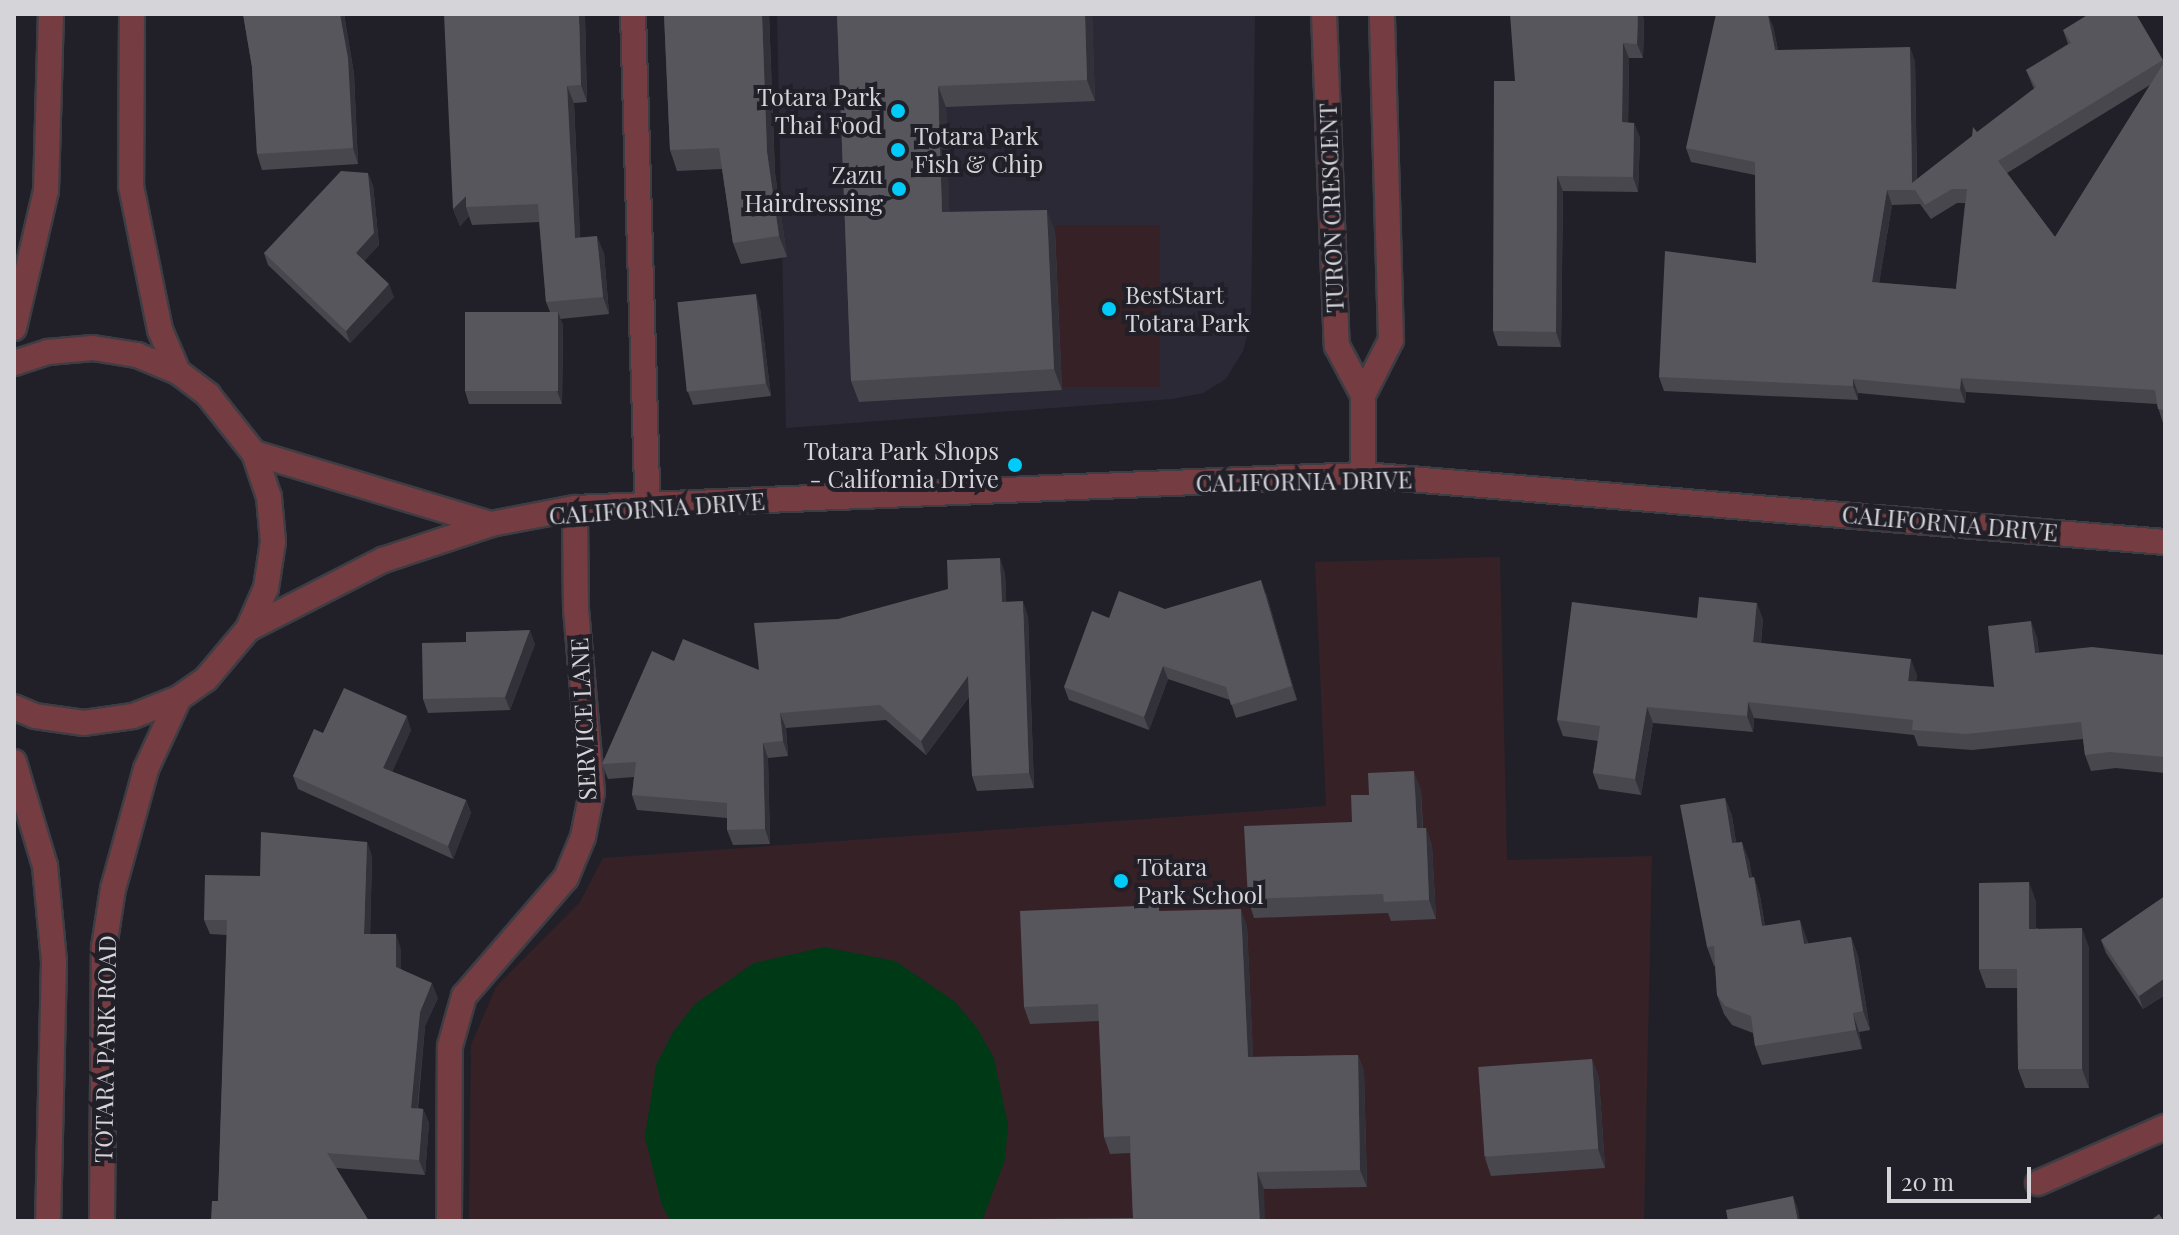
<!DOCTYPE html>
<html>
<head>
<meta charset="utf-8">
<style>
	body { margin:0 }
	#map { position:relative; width:2179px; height:1235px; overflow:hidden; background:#212028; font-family:"Playfair Display",serif }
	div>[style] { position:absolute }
	.built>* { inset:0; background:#2b2936 }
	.education>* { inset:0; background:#362226; transform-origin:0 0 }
	.green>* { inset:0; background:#003916 }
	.roads { filter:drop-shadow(2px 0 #3e3d44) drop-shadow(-2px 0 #3e3d44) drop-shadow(0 2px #3e3d44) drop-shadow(0 -2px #3e3d44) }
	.minor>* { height:24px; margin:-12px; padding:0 12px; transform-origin:12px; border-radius:12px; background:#753d41 }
	.wall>* { inset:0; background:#48474e }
	.shaded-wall>* { inset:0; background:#323139 }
	.building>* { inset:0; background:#57565d; transform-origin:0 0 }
	.dots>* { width:22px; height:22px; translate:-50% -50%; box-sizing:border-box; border:4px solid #212028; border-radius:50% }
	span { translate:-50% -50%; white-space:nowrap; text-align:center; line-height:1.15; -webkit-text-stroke:8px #212028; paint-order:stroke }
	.poi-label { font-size:24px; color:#d4d4d9 }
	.right { translate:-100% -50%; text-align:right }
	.left { translate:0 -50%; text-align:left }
	.street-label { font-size:24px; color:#d4d4d9 }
	.frame { position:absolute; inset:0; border:16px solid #d4d4d9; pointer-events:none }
	.scale { position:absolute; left:1887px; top:1167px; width:144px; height:36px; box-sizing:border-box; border:4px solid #d4d4d9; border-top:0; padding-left:10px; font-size:24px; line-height:28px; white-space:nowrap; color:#d4d4d9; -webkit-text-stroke:6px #212028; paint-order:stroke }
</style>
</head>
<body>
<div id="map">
	<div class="built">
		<i style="clip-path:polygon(777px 14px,1255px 14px,1251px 320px,1243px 351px,1226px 379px,1203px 393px,1172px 399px,786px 428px)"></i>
	</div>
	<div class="education">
		<i style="left:1160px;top:225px;width:162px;height:105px;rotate:90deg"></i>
		<i style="clip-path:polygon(1500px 557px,1507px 860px,1652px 856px,1644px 1221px,469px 1221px,471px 1045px,496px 987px,580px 902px,603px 858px,1326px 806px,1315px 562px)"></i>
	</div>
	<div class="green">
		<i style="clip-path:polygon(824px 947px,895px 961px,954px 1001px,977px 1028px,994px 1058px,1008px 1125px,1005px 1160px,982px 1221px,671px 1221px,662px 1206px,645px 1137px,656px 1065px,673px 1032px,695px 1004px,754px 963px)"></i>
	</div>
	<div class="roads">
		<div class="minor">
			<i style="left:132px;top:14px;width:172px;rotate:90.3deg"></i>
			<i style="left:131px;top:186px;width:147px;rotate:78.6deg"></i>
			<i style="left:160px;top:330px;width:46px;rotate:66.8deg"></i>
			<i style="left:633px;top:14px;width:491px;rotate:88.3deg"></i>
			<i style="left:1324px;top:14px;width:332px;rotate:87.8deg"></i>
			<i style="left:1337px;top:346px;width:55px;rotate:62deg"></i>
			<i style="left:1363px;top:395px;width:80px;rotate:90deg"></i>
			<i style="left:14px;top:328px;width:141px;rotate:-76.9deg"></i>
			<i style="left:46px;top:191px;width:177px;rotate:-88.4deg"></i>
			<i style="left:14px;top:363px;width:36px;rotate:-18deg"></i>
			<i style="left:48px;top:352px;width:45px;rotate:-5.1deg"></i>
			<i style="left:93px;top:348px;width:45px;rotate:9deg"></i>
			<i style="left:137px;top:355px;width:44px;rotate:22.5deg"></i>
			<i style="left:178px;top:372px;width:38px;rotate:37deg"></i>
			<i style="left:208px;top:395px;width:74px;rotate:51.6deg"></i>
			<i style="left:254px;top:453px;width:46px;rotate:71.2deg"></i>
			<i style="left:269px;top:497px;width:45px;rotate:84.9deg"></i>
			<i style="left:273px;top:542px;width:47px;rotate:98.7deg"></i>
			<i style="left:266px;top:588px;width:45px;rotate:113.7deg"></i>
			<i style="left:248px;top:629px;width:65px;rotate:130deg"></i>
			<i style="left:206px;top:679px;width:33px;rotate:145deg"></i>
			<i style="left:179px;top:698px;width:49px;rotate:158.6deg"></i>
			<i style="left:133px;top:716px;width:49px;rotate:171.9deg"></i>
			<i style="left:84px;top:723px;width:49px;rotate:-171.9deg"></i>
			<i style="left:35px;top:716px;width:23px;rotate:-157deg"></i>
			<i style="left:1363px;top:395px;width:62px;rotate:-63deg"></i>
			<i style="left:1391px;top:340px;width:326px;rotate:-91.6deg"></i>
			<i style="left:254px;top:453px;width:247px;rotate:16.7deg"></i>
			<i style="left:248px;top:629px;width:152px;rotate:-27.1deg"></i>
			<i style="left:383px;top:560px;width:114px;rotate:-18.4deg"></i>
			<i style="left:491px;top:524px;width:86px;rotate:-10.8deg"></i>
			<i style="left:575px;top:508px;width:789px;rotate:-2.4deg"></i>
			<i style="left:1363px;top:475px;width:805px;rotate:4.78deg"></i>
			<i style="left:14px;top:762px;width:109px;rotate:73.4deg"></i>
			<i style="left:45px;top:866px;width:95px;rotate:84.6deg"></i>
			<i style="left:54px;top:961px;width:260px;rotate:91.3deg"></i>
			<i style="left:2038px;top:1183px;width:139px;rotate:-23.8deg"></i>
			<i style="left:102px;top:1221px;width:274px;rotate:-89.6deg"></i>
			<i style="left:104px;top:947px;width:59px;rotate:-81.2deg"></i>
			<i style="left:113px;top:889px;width:124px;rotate:-74.6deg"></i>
			<i style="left:146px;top:769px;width:78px;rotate:-65.1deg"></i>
			<i style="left:449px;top:1221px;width:175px;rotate:-89.7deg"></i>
			<i style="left:450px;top:1046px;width:52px;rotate:-74.4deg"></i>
			<i style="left:464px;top:996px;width:156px;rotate:-49.2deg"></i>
			<i style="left:566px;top:878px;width:44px;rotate:-67.5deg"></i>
			<i style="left:583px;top:837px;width:46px;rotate:-78.7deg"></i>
			<i style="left:592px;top:792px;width:183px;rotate:-95deg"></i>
			<i style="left:576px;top:610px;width:102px;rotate:-90.6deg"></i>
		</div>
	</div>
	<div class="wall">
		<i style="clip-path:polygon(243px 14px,344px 14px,354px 74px,358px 164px,262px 170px,257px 154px,252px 67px)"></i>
		<i style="clip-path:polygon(664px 14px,769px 14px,775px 173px,787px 257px,741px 264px,733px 243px,722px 169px,677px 171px,670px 150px)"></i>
		<i style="clip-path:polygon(837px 14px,1092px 14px,1095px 101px,946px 107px,949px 212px,1055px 231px,1062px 390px,859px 402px,851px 381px)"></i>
		<i style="clip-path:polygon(585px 16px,587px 102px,574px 103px,580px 237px,604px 253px,609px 314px,560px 319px,563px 325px,562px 404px,469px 404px,465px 391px,550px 312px,546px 302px,539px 222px,472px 225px,469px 216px,460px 226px,453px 209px)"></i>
		<i style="clip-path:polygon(1644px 19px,1643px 58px,1629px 58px,1628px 123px,1634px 123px,1640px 138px,1638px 192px,1563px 191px,1561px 347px,1498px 346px,1493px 331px,1515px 81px)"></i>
		<i style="clip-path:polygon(evenodd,1773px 26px,1778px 50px,1915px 61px,1917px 179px,2034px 89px,2026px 70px,2068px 44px,2063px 30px,2163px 60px,2164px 62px,2165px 61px,2165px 423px,2163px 423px,2157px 404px,1966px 392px,1965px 403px,1858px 393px,1858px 400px,1664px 391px,1659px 377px,1756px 263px,1755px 175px,1691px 162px,1686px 148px,1773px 26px,2150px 85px,2055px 237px,2007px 173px,2150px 85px,1773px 26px,1957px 203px,1965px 203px,1956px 289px,1879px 283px,1892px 205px,1920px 204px,1931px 219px,1957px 203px)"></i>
		<i style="clip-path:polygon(373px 185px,379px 245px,364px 261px,394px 297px,350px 343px,268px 265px,264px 253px)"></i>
		<i style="clip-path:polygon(760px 308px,771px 396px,693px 405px,688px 392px)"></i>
		<i style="clip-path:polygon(1005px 573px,1006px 602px,1028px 616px,1034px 788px,977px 791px,972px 776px,969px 697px,926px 755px,886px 720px,786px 728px,788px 756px,768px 758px,770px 844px,733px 845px,727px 830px,727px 818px,637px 810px,632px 795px,634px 777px,608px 779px,602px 764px,674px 661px,759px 670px)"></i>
		<i style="clip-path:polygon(1266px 593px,1297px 700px,1236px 718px,1230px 700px,1168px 679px,1149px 730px,1069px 700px,1064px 687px,1109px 618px)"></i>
		<i style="clip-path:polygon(1697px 618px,1763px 619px,1761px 643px,1917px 675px,1916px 681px,1994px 687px,2037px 637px,2039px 653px,2165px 655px,2165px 773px,2116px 768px,2091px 771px,2085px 755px,2083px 739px,1972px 750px,1918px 746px,1914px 735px,1754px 718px,1753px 732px,1653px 723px,1641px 795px,1599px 789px,1593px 773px,1598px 741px,1563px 736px,1557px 720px)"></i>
		<i style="clip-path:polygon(535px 644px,510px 710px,428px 713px,423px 699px)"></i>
		<i style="clip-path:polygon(411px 730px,392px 772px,466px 800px,471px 813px,453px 859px,298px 789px,293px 776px,323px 733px)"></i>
		<i style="clip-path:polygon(1421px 790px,1423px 828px,1426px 828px,1432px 846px,1436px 919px,1391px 921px,1388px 913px,1254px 918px,1248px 899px,1352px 822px,1369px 795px)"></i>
		<i style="clip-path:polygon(1725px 798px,1732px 816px,1736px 842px,1749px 860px,1752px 878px,1754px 877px,1760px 896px,1765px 926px,1807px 939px,1808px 944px,1851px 937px,1858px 956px,1870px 1030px,1859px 1032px,1862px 1049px,1762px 1065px,1755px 1046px,1753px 1033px,1732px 1025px,1724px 1014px,1717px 995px,1715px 966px,1714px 966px,1707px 947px)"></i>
		<i style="clip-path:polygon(367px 842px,372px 857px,370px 934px,401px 949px,401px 969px,438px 998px,425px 1026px,418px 1108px,423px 1109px,429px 1123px,425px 1175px,336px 1168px,218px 1201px,227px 935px,210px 934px,204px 920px,260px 876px)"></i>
		<i style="clip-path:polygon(2165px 896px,2165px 995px,2143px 1009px,2106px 953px,2101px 940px)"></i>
		<i style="clip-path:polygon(2036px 901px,2036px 928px,2089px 947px,2089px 1088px,2025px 1088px,2018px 1069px,2017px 988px,1986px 988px,1979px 969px)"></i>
		<i style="clip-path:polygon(1161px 911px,1247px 926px,1253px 1057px,1358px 1055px,1364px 1072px,1367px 1187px,1264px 1189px,1133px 1218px,1130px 1153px,1110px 1154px,1104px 1137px,1099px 1021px,1030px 1024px,1024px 1007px)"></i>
		<i style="clip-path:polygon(1592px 1059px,1599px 1078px,1605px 1168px,1491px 1176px,1485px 1158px)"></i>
	</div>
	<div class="shaded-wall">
		<i style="clip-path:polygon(340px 14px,344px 14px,354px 74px,358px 164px,353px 148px)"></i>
		<i style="clip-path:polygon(579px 14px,585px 14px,585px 16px,587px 102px,581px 85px)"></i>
		<i style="clip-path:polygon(762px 14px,769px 14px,775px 173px,787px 257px,779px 236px,767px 152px)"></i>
		<i style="clip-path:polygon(1085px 14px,1092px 14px,1095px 101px,1087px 80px)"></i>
		<i style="clip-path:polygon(1638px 14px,1642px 14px,1644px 19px,1643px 58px,1637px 44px)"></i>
		<i style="clip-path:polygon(1768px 14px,1773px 26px,1781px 64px,1775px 50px)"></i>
		<i style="clip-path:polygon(1623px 43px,1629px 58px,1628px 137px,1622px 122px)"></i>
		<i style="clip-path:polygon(1910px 47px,1915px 61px,1917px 193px,1912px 183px)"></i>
		<i style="clip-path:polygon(567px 86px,574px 103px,581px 255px,575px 238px)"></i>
		<i style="clip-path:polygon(938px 86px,946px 107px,950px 233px,942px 212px)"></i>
		<i style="clip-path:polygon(1634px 123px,1640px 138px,1638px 192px,1633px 177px)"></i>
		<i style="clip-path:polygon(368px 173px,373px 185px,379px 245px,360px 265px,356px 253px)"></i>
		<i style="clip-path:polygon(1557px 176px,1563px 191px,1561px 347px,1556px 332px)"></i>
		<i style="clip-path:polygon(1887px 190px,1892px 205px,1877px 296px,1872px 282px)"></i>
		<i style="clip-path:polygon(466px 196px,466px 207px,469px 216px,460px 226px,453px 209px)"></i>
		<i style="clip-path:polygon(1047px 210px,1055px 231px,1062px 390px,1054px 369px)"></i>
		<i style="clip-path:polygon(597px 236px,604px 253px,609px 314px,603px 297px)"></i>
		<i style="clip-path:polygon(389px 284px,394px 297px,350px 343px,346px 331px)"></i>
		<i style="clip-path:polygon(756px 294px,760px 308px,771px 396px,766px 383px)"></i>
		<i style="clip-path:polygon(558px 312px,563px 325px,562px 404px,557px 391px)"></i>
		<i style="clip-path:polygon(1961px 378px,1966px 392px,1965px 403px,1960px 389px)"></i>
		<i style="clip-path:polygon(1853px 379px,1858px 393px,1858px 400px,1853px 386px)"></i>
		<i style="clip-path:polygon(1000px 558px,1005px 573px,1007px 617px,1002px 602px)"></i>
		<i style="clip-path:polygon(1261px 580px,1266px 593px,1297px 700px,1292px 686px)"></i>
		<i style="clip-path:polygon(1023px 601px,1028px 616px,1034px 788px,1029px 773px)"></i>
		<i style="clip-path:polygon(1757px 603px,1763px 619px,1759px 658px,1753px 642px)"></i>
		<i style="clip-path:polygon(2031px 621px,2037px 637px,2041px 669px,2035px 653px)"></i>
		<i style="clip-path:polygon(530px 630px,535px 644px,510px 710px,505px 697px)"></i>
		<i style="clip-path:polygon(1911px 659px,1917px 675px,1914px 697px,1908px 681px)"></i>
		<i style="clip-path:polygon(1163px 666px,1168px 679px,1149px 730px,1144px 717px)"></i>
		<i style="clip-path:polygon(968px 676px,973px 691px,926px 755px,921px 741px)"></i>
		<i style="clip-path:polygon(1748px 702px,1754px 718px,1753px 732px,1747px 716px)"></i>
		<i style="clip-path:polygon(1647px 707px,1653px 723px,1641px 795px,1635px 779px)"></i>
		<i style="clip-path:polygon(780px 713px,786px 728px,788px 756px,783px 741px)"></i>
		<i style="clip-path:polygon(407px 716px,411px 730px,388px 781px,383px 768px)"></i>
		<i style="clip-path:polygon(763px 743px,768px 758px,770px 844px,765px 829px)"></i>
		<i style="clip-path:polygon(1414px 771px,1421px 790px,1423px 847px,1417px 828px)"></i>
		<i style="clip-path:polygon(1725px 798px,1732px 816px,1739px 862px,1732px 843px)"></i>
		<i style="clip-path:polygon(466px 800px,471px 813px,453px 859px,448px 846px)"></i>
		<i style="clip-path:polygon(1426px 828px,1432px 846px,1436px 919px,1429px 900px)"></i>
		<i style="clip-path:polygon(367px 842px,372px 857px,370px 949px,364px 934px)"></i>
		<i style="clip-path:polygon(1742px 842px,1749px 860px,1756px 897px,1749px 878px)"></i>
		<i style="clip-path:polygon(1754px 877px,1760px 896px,1768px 945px,1762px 926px)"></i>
		<i style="clip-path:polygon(2029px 882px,2036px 901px,2036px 947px,2029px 929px)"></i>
		<i style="clip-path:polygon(1241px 909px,1247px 926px,1254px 1074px,1248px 1057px)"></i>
		<i style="clip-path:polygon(1800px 920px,1807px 939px,1811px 963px,1804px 944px)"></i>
		<i style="clip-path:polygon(2082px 928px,2089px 947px,2089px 1088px,2082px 1069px)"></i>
		<i style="clip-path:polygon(396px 934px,401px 949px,401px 982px,396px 967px)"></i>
		<i style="clip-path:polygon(1851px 937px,1858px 956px,1870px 1030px,1863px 1011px)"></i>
		<i style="clip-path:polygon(2165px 978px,2165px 995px,2143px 1009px,2139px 996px)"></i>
		<i style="clip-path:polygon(432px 983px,438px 998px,425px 1026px,416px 1122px,411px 1108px,420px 1012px)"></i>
		<i style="clip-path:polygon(1853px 1013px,1859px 1032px,1862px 1049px,1856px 1030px)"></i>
		<i style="clip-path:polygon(1358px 1055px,1364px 1072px,1367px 1187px,1360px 1170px)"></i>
		<i style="clip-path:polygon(1592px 1059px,1599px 1078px,1605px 1168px,1598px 1149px)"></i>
		<i style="clip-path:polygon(423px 1109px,429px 1123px,425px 1175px,419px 1160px)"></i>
		<i style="clip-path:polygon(1257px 1172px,1264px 1189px,1265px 1221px,1260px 1221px)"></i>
		<i style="clip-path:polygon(1793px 1196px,1798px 1209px,1800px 1221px,1798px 1221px)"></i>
	</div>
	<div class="building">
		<i style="clip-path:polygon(243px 14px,340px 14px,348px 58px,353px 148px,257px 154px,252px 67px)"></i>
		<i style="clip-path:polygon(444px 14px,579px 14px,581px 85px,567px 86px,575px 238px,597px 236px,603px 297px,546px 302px,538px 204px,466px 207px,466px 196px,453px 209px)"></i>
		<i style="clip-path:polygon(664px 14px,762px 14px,767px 152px,779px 236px,733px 243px,719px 148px,670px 150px)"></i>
		<i style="clip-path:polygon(837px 14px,1085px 14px,1087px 80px,938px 86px,942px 212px,1047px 210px,1054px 369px,851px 381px)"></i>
		<i style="clip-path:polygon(1510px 14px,1638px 14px,1637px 44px,1623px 43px,1622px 122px,1634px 123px,1633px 177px,1557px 176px,1556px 332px,1493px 331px,1494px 81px,1515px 81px)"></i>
		<i style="clip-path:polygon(evenodd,1716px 14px,1768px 14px,1775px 50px,1910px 47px,1912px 183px,1972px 136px,1973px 127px,1977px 132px,2036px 87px,2026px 70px,2071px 43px,2063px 30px,2089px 14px,2136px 14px,2163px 60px,1998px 161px,2055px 237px,2165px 61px,2165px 410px,2158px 409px,2155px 390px,1961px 378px,1960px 389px,1853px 379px,1853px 386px,1659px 377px,1665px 251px,1756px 263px,1755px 162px,1686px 148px,1716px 14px,1952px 189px,1967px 189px,1956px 289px,1872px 282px,1887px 190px,1915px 190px,1925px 205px,1952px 189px)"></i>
		<i style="clip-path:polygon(341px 171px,368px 173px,374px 233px,356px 253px,389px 284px,346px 331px,264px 253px)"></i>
		<i style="left:756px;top:294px;width:90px;height:79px;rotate:84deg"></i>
		<i style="left:465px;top:312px;width:93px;height:79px"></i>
		<i style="clip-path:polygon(1000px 558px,1002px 602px,1023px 601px,1029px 773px,972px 776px,968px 676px,921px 741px,880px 705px,780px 713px,783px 741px,763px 743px,765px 829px,727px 830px,727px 803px,632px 795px,636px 762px,602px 764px,652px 651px,674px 661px,683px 639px,759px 670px,754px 623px,838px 619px,948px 589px,947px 560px)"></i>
		<i style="clip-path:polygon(1261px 580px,1292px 686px,1231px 705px,1226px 687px,1163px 666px,1144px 717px,1064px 687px,1092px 611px,1109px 618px,1119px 591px,1165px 609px)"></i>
		<i style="clip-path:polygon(1699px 597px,1757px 603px,1753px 642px,1911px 659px,1908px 681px,1994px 687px,1988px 626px,2031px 621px,2035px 653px,2092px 647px,2165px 655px,2165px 757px,2110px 752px,2085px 755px,2081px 722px,1966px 734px,1912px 730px,1913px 720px,1748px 702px,1747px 716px,1647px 707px,1635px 779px,1593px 773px,1600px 726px,1557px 720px,1572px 602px,1697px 618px)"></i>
		<i style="clip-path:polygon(530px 630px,505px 697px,423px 699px,422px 643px,466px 642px,466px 632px)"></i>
		<i style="clip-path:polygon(344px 688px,407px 716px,383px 768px,466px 800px,448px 846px,293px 776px,314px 729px,323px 733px)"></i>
		<i style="clip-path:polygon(1414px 771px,1417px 828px,1426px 828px,1429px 900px,1384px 902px,1383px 894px,1248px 899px,1244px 826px,1352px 822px,1351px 795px,1369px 795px,1368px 773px)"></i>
		<i style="clip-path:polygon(1725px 798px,1732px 843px,1742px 842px,1749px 878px,1754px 877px,1762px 926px,1800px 920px,1804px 944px,1851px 937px,1863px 1011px,1853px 1013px,1856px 1030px,1755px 1046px,1751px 1016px,1725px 1006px,1717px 995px,1714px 946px,1707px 947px,1680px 805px)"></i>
		<i style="clip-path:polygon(261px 832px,367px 842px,364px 934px,396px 934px,396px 967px,432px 983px,420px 1012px,411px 1108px,423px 1109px,419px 1160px,327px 1153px,369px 1221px,211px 1221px,212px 1201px,218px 1201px,227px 920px,204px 920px,205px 875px,260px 876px)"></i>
		<i style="clip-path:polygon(2029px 882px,2029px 929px,2082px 928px,2082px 1069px,2018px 1069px,2017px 969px,1979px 969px,1979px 883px)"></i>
		<i style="clip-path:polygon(2165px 896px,2165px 978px,2139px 996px,2101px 940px)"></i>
		<i style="clip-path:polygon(1159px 905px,1159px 911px,1241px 909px,1248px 1057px,1358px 1055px,1360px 1170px,1257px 1172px,1260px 1221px,1029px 1221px,1029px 1219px,1133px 1218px,1130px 1136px,1104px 1137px,1098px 1004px,1024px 1007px,1020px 911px)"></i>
		<i style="left:1592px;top:1059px;width:90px;height:114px;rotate:86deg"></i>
		<i style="clip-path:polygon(1793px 1196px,1798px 1221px,1728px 1221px,1726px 1210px)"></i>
		<i style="clip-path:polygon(2159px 1214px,2164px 1221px,2150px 1221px)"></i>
	</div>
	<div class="dots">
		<i style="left:898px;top:111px;background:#01cbf9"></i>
		<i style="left:898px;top:150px;background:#01cbf9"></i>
		<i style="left:899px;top:189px;background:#01cbf9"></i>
		<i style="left:1109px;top:309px;background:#01cbf9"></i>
		<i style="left:1015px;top:465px;background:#01cbf9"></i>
		<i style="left:1121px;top:881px;background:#01cbf9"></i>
	</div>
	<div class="poi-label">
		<span class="right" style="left:882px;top:111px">Totara Park<br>Thai Food</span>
		<span class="left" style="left:914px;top:150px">Totara Park<br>Fish &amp; Chip</span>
		<span class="right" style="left:883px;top:189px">Zazu<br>Hairdressing</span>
		<span class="left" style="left:1125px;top:309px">BestStart<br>Totara Park</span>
		<span class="right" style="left:999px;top:465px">Totara Park Shops<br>- California Drive</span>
		<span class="left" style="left:1137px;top:881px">Tōtara<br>Park School</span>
	</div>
	<div class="street-label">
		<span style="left:1331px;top:208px;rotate:-92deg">TURON CRESCENT</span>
		<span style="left:1304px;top:481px;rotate:-1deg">CALIFORNIA DRIVE</span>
		<span style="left:657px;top:508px;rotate:-4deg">CALIFORNIA DRIVE</span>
		<span style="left:1950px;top:523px;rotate:5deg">CALIFORNIA DRIVE</span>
		<span style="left:583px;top:719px;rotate:-93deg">SERVICE LANE</span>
		<span style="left:105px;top:1049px;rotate:-89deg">TOTARA PARK ROAD</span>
	</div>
	<div class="frame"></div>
	<div class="scale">20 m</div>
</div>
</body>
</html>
